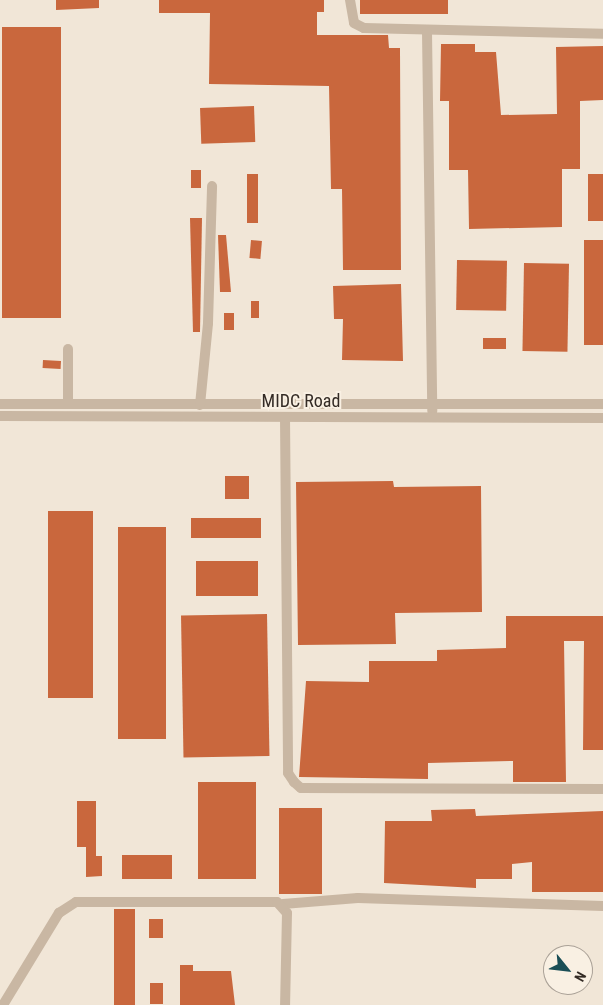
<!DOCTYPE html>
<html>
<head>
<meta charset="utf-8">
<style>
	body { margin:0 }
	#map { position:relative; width:603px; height:1005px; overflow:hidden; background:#f1e6d7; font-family:"Roboto Condensed",sans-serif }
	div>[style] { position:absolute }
	.building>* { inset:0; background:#c9673d; transform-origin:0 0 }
	.minor>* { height:10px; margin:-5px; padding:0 5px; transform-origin:5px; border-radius:5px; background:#c9b7a3 }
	span { translate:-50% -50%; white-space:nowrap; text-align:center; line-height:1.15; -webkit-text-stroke:4px #f9f0e3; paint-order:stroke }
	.street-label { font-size:18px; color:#342b25 }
	.north { position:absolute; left:543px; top:945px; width:50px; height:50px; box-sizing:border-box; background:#f9f0e3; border:1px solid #aaa197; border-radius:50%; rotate:119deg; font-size:14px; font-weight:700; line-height:20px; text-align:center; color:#342b25 }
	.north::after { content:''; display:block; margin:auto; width:18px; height:22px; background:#1a4e56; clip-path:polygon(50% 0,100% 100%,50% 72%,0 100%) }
</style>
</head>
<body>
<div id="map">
	<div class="building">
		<i style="clip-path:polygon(56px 0,99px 0,99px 8px,56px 10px)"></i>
		<i style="clip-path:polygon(159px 0,324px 0,324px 12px,317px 12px,317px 35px,388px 35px,389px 48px,400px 48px,401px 270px,343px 270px,342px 189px,331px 189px,329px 86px,209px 84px,210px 13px,159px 13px)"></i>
		<i style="left:360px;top:0;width:88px;height:14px"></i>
		<i style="left:61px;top:27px;width:291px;height:59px;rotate:90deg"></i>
		<i style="clip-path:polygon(441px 44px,475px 44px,475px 52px,496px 52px,501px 115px,557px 114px,556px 47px,603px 46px,603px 100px,580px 101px,580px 169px,562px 169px,562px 227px,469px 229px,468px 170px,449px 170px,449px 101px,440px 101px)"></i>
		<i style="left:254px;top:106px;width:36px;height:54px;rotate:88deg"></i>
		<i style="left:191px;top:170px;width:10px;height:18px"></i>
		<i style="left:247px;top:174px;width:11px;height:49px"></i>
		<i style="left:588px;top:174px;width:15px;height:47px"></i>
		<i style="clip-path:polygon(190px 218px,202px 218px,200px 332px,193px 332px)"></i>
		<i style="clip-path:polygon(218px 235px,226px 235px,231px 292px,220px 292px)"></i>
		<i style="left:251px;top:240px;width:11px;height:18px;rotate:5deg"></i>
		<i style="left:584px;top:240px;width:19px;height:105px"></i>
		<i style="left:457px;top:260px;width:50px;height:50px;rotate:1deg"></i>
		<i style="left:524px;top:263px;width:45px;height:88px;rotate:1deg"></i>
		<i style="clip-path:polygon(401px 284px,403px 361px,342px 360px,343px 319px,334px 319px,333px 286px)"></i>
		<i style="left:251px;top:301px;width:8px;height:17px"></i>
		<i style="left:224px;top:313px;width:10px;height:17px"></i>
		<i style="left:483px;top:338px;width:23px;height:11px"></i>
		<i style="left:43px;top:360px;width:18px;height:8px;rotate:3deg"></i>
		<i style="left:249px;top:476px;width:23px;height:24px;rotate:90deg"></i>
		<i style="clip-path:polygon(393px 481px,394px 487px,481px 486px,482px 612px,395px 613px,396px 644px,298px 645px,296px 482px)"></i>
		<i style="left:48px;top:511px;width:45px;height:187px"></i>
		<i style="left:261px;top:518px;width:20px;height:70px;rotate:90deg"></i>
		<i style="left:166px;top:527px;width:212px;height:48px;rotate:90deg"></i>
		<i style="left:196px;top:561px;width:62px;height:35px"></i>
		<i style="left:267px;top:614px;width:142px;height:86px;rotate:89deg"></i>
		<i style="clip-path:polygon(506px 616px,603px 616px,603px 750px,583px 750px,584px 641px,564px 641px,566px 782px,513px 782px,513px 761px,428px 763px,428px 779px,299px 777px,306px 681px,369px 682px,369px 661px,437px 661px,437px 650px,506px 648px)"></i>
		<i style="left:198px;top:782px;width:58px;height:97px"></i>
		<i style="clip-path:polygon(77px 801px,96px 801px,96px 856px,102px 856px,102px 876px,86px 877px,86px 847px,77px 847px)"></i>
		<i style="left:279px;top:808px;width:43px;height:86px"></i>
		<i style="clip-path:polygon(475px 809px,476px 816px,603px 811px,603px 892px,532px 892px,532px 862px,512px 864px,512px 879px,476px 879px,476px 888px,384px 883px,385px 821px,432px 821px,431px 810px)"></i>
		<i style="left:122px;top:855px;width:50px;height:24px"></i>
		<i style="left:114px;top:909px;width:21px;height:96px"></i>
		<i style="left:149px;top:919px;width:14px;height:19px"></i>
		<i style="clip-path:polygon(180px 965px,193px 965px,193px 971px,231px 971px,235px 1005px,180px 1005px)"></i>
		<i style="left:150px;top:983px;width:13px;height:21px"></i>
	</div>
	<div class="minor">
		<i style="left:350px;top:0;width:23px;rotate:80deg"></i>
		<i style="left:354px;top:23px;width:11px;rotate:27deg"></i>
		<i style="left:364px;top:28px;width:239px;rotate:1.4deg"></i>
		<i style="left:427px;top:32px;width:379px;rotate:89.2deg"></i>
		<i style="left:68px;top:349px;width:55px;rotate:90deg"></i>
		<i style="left:0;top:404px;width:603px"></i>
		<i style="left:200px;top:405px;width:82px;rotate:-84.4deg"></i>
		<i style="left:208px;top:323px;width:137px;rotate:-88.3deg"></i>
		<i style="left:0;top:416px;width:603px;rotate:0.19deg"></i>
		<i style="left:285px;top:417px;width:356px;rotate:89.5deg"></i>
		<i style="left:288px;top:773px;width:11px;rotate:56deg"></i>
		<i style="left:294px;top:782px;width:9px;rotate:41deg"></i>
		<i style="left:301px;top:788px;width:302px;rotate:0.2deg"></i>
		<i style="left:283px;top:904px;width:75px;rotate:-4.6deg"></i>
		<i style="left:358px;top:898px;width:245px;rotate:1.9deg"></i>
		<i style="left:3px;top:1005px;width:108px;rotate:-58.7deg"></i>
		<i style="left:59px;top:913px;width:20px;rotate:-33deg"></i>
		<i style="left:76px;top:902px;width:201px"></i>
		<i style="left:277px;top:902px;width:15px;rotate:48deg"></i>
		<i style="left:287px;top:913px;width:92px;rotate:91.2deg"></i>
	</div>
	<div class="street-label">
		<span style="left:301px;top:401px">MIDC Road</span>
	</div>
	<div class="north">N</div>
</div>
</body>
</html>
